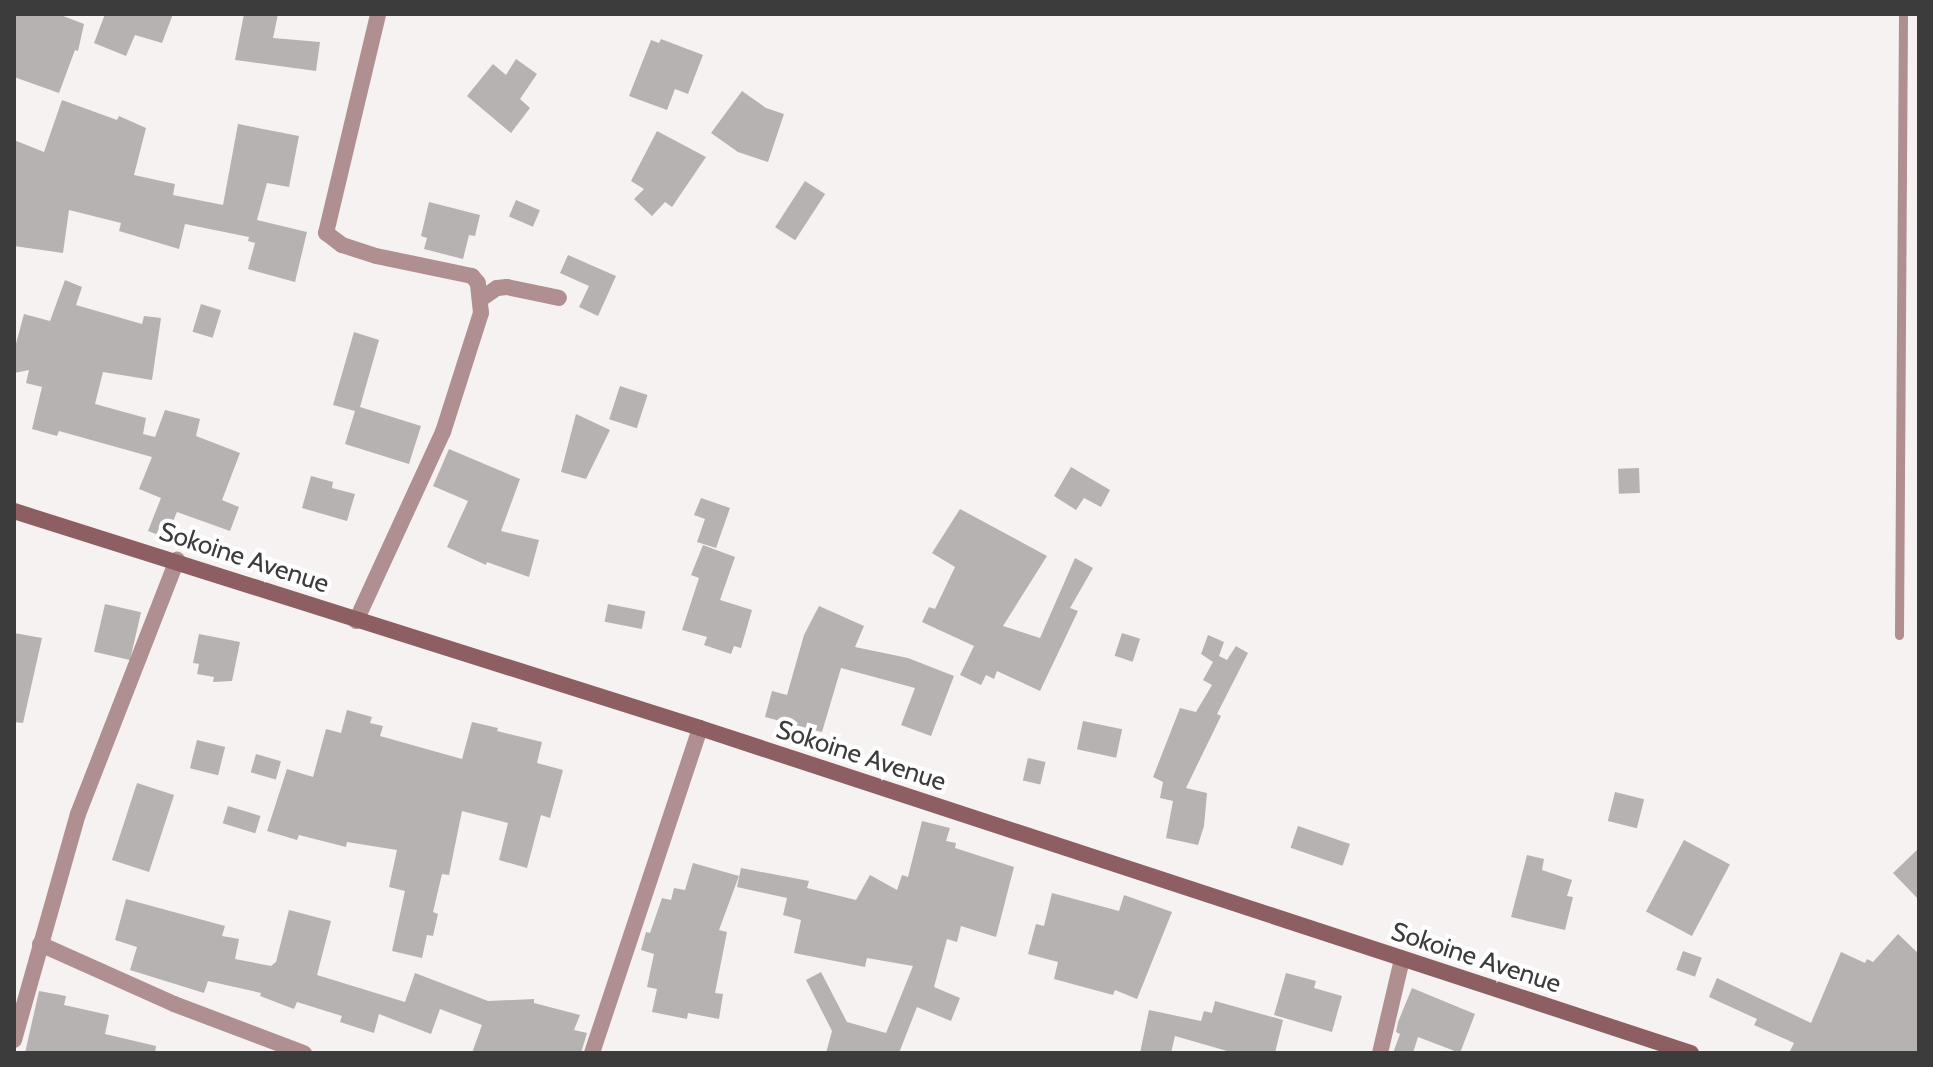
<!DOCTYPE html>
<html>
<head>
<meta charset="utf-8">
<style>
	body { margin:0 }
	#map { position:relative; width:1933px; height:1067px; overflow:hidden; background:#f6f2f2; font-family:Cabin,sans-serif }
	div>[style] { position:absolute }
	.building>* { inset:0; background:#b6b2b2; transform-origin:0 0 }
	.lane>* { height:9px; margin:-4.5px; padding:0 4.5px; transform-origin:4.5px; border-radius:4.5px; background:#b08f90 }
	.street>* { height:16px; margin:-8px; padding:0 8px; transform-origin:8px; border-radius:8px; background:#b08f90 }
	.secondary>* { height:16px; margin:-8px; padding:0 8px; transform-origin:8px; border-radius:8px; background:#8d5f62 }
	span { translate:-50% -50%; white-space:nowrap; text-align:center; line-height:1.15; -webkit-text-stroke:8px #fff; paint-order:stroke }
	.street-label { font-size:26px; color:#3d3c3c }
	.frame { position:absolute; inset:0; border:16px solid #3d3c3c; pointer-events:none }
</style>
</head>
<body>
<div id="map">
	<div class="building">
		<i style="clip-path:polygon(14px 14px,58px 14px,84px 24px,78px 51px,75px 50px,59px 93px,14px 77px)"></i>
		<i style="clip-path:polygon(105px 14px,173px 14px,162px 43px,135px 35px,126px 56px,94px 43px)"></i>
		<i style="clip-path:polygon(244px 14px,278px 14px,273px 38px,320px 42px,316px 71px,235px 60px)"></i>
		<i style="clip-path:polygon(661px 39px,703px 55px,688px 94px,675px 89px,667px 110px,629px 96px,651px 40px,659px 43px)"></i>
		<i style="clip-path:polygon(516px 59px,537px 74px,520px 99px,530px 108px,511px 133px,467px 96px,493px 64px,506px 75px)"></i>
		<i style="clip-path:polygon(742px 91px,766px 108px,784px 114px,768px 162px,738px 152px,711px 133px)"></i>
		<i style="clip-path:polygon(62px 100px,117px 120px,119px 116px,146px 128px,134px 175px,175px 184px,173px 195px,223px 205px,238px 124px,299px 136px,289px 187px,267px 183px,257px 220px,307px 232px,295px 282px,248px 269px,255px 243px,248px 241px,249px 237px,185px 224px,179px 249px,119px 231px,121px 223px,69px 210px,63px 253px,14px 246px,14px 140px,44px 152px)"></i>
		<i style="clip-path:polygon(657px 131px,706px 157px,672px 207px,665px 202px,652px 216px,634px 199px,644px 189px,631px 181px)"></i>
		<i style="left:805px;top:181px;width:24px;height:55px;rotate:33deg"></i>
		<i style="left:516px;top:200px;width:26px;height:18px;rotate:23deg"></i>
		<i style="clip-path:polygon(429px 202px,480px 215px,475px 236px,469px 235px,463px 259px,424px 249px,427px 238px,421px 236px)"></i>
		<i style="clip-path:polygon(568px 255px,616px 276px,598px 316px,579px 307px,589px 286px,560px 273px)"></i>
		<i style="clip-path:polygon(65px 280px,82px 287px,76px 305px,142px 324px,144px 316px,161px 318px,152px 380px,103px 372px,95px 404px,146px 418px,143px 434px,155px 437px,165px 410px,200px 419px,196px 436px,240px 453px,222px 500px,239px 507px,230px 531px,177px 512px,166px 538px,148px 531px,161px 498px,139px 489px,152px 457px,59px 431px,57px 436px,32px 429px,42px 387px,26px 383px,29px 370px,14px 373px,14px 351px,24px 314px,50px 321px)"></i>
		<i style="left:201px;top:304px;width:21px;height:29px;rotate:17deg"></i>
		<i style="clip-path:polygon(354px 332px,379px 340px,360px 407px,421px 426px,409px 464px,345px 444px,355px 411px,333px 405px)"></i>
		<i style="left:620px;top:386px;width:29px;height:35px;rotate:18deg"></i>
		<i style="clip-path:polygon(576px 414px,610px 430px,586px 479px,561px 472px)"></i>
		<i style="clip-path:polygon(449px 449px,520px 479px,501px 531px,539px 540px,529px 577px,487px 562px,486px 565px,447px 547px,468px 501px,433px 486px)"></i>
		<i style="clip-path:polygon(1071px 467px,1110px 490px,1101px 507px,1084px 498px,1076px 510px,1054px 496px)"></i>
		<i style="left:1639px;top:468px;width:25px;height:21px;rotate:88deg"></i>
		<i style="clip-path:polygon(311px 476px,333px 482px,332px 488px,355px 494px,347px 521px,302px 508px)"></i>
		<i style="clip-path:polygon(701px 498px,730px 508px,716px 548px,697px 542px,705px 519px,694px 515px)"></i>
		<i style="clip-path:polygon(960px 509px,1047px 556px,1003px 626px,1040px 638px,1075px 558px,1093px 568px,1070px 608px,1078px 611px,1040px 691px,997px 671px,994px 679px,986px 675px,981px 685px,960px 675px,974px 646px,922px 622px,929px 607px,935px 609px,955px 567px,932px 553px)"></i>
		<i style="clip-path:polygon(703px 545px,735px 557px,720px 600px,752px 610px,741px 648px,734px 646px,731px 654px,704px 645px,707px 637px,682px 630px,699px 578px,691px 575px)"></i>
		<i style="left:105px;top:604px;width:37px;height:49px;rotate:13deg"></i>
		<i style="left:608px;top:604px;width:38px;height:18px;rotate:11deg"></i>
		<i style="clip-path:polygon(819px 606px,864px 626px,855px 647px,908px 658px,954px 676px,931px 736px,901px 725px,915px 688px,841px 668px,822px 732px,765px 717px,772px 691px,787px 695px,804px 635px)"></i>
		<i style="clip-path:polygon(14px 633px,42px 638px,23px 723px,14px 722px)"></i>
		<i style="left:1122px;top:633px;width:19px;height:24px;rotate:18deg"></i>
		<i style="clip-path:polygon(199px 634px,240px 642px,232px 681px,213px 682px,214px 677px,197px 674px,199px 664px,193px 663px)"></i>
		<i style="clip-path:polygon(1208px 635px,1224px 642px,1219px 656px,1227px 660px,1236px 646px,1248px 653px,1217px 714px,1221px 716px,1186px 788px,1207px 793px,1204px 826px,1198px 845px,1166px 838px,1173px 801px,1160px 798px,1163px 782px,1153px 777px,1180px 708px,1196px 712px,1212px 685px,1203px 680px,1213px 662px,1201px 654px)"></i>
		<i style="clip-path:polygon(347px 710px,372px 717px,370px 723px,383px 726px,380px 736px,462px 759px,472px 722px,498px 728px,497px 731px,542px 742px,537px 763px,563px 770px,550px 818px,541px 815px,527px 868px,499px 860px,508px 823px,462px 811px,449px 875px,442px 874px,433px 912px,438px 914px,433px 936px,427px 935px,422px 958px,392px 951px,405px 891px,389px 887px,397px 850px,347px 842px,346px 847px,299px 835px,297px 840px,267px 831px,287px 769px,313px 777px,326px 729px,341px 733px)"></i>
		<i style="left:1083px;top:721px;width:40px;height:29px;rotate:12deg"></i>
		<i style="left:197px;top:740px;width:29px;height:29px;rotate:14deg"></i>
		<i style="left:256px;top:754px;width:26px;height:19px;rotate:16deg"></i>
		<i style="left:1028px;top:758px;width:18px;height:23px;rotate:13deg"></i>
		<i style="left:137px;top:783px;width:39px;height:81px;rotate:18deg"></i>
		<i style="left:1615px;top:792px;width:30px;height:30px;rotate:14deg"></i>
		<i style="left:228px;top:806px;width:34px;height:18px;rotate:17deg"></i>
		<i style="clip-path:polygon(922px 821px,950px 828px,946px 841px,956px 843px,955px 848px,1014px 867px,996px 937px,961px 926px,957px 942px,947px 939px,934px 987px,960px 998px,951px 1021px,917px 1007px,899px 1053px,826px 1053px,832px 1031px,806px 980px,821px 972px,847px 1022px,886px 1033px,913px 966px,867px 958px,865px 967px,794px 953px,801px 920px,783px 915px,787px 898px,737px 887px,741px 868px,809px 881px,807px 888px,856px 900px,870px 875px,897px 890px,902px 875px,908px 877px)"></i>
		<i style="left:1298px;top:826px;width:55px;height:23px;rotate:19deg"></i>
		<i style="left:1684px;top:840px;width:52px;height:81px;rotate:28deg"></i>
		<i style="clip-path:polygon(1919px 848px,1919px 900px,1893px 873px)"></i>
		<i style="clip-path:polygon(1527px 855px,1544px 859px,1542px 870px,1572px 880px,1567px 896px,1573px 897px,1565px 930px,1511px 917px)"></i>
		<i style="clip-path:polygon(693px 863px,739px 876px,719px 930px,727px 932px,715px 993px,723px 994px,719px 1019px,688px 1013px,687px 1019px,652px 1012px,657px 989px,647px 987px,654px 954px,641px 950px,646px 932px,650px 933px,662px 898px,671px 900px,674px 888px,685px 890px)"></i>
		<i style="clip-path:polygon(1052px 893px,1119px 911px,1124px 895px,1172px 912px,1137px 999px,1115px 990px,1113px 995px,1054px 979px,1058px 962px,1028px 954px,1036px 924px,1044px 926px)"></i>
		<i style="clip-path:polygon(126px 899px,225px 926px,222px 936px,239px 939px,235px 959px,271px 966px,276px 962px,289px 910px,331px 921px,317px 975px,405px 1002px,415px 973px,488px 1001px,534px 999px,534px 1003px,580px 1015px,574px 1030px,587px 1033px,581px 1053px,472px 1053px,482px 1025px,440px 1009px,431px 1034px,379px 1014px,374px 1033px,340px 1022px,342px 1016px,297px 1002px,294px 1009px,260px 996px,261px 993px,208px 981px,204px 993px,130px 970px,137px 947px,115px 940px)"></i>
		<i style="clip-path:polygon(1898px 934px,1919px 954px,1919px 1053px,1789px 1053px,1794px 1043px,1754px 1025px,1757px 1019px,1709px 997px,1717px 978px,1811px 1023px,1841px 952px,1865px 963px,1867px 959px,1873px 962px)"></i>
		<i style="left:1683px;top:951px;width:20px;height:20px;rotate:20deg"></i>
		<i style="clip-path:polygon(1286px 973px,1316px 981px,1314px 988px,1342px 996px,1332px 1032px,1274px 1015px)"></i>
		<i style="clip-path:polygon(1412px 988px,1475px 1014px,1460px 1053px,1418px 1037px,1413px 1053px,1393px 1053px,1400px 1034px,1396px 1032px,1398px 1022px)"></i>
		<i style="clip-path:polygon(39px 991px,66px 996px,64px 1005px,109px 1015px,105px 1034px,156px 1046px,155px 1053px,25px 1053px)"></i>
		<i style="clip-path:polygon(1215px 1001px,1283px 1020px,1275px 1053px,1234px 1053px,1175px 1036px,1171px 1053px,1140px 1053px,1149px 1010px,1201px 1021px,1204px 1011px,1212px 1013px)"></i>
	</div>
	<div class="lane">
		<i style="left:1899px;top:635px;width:621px;rotate:-89.63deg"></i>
	</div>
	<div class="street">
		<i style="left:481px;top:299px;width:19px;rotate:-35deg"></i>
		<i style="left:497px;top:288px;width:10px;rotate:-6deg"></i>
		<i style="left:507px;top:287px;width:53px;rotate:11.9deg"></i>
		<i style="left:356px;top:621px;width:208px;rotate:-65.3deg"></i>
		<i style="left:443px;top:432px;width:125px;rotate:-72.3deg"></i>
		<i style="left:481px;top:313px;width:30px;rotate:-96deg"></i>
		<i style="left:478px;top:283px;width:9px;rotate:-131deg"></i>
		<i style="left:472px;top:276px;width:98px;rotate:-168.2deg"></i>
		<i style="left:376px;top:256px;width:36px;rotate:-162deg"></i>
		<i style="left:342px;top:245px;width:20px;rotate:-143deg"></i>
		<i style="left:326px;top:233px;width:224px;rotate:-76.6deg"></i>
		<i style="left:40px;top:944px;width:147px;rotate:24.1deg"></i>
		<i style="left:174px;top:1004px;width:139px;rotate:20.7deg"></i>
		<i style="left:14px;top:1040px;width:235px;rotate:-74.2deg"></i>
		<i style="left:78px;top:814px;width:273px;rotate:-68.7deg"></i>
		<i style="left:592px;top:1053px;width:342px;rotate:-71.6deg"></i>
		<i style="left:1380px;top:1053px;width:97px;rotate:-76.8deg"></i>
	</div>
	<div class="secondary">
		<i style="left:14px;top:511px;width:720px;rotate:17.55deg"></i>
		<i style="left:700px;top:728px;width:1043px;rotate:18.16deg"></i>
	</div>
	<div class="street-label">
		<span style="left:244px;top:558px;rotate:18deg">Sokoine Avenue</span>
		<span style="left:861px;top:756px;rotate:18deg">Sokoine Avenue</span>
		<span style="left:1476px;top:958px;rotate:18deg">Sokoine Avenue</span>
	</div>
	<div class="frame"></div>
</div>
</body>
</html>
